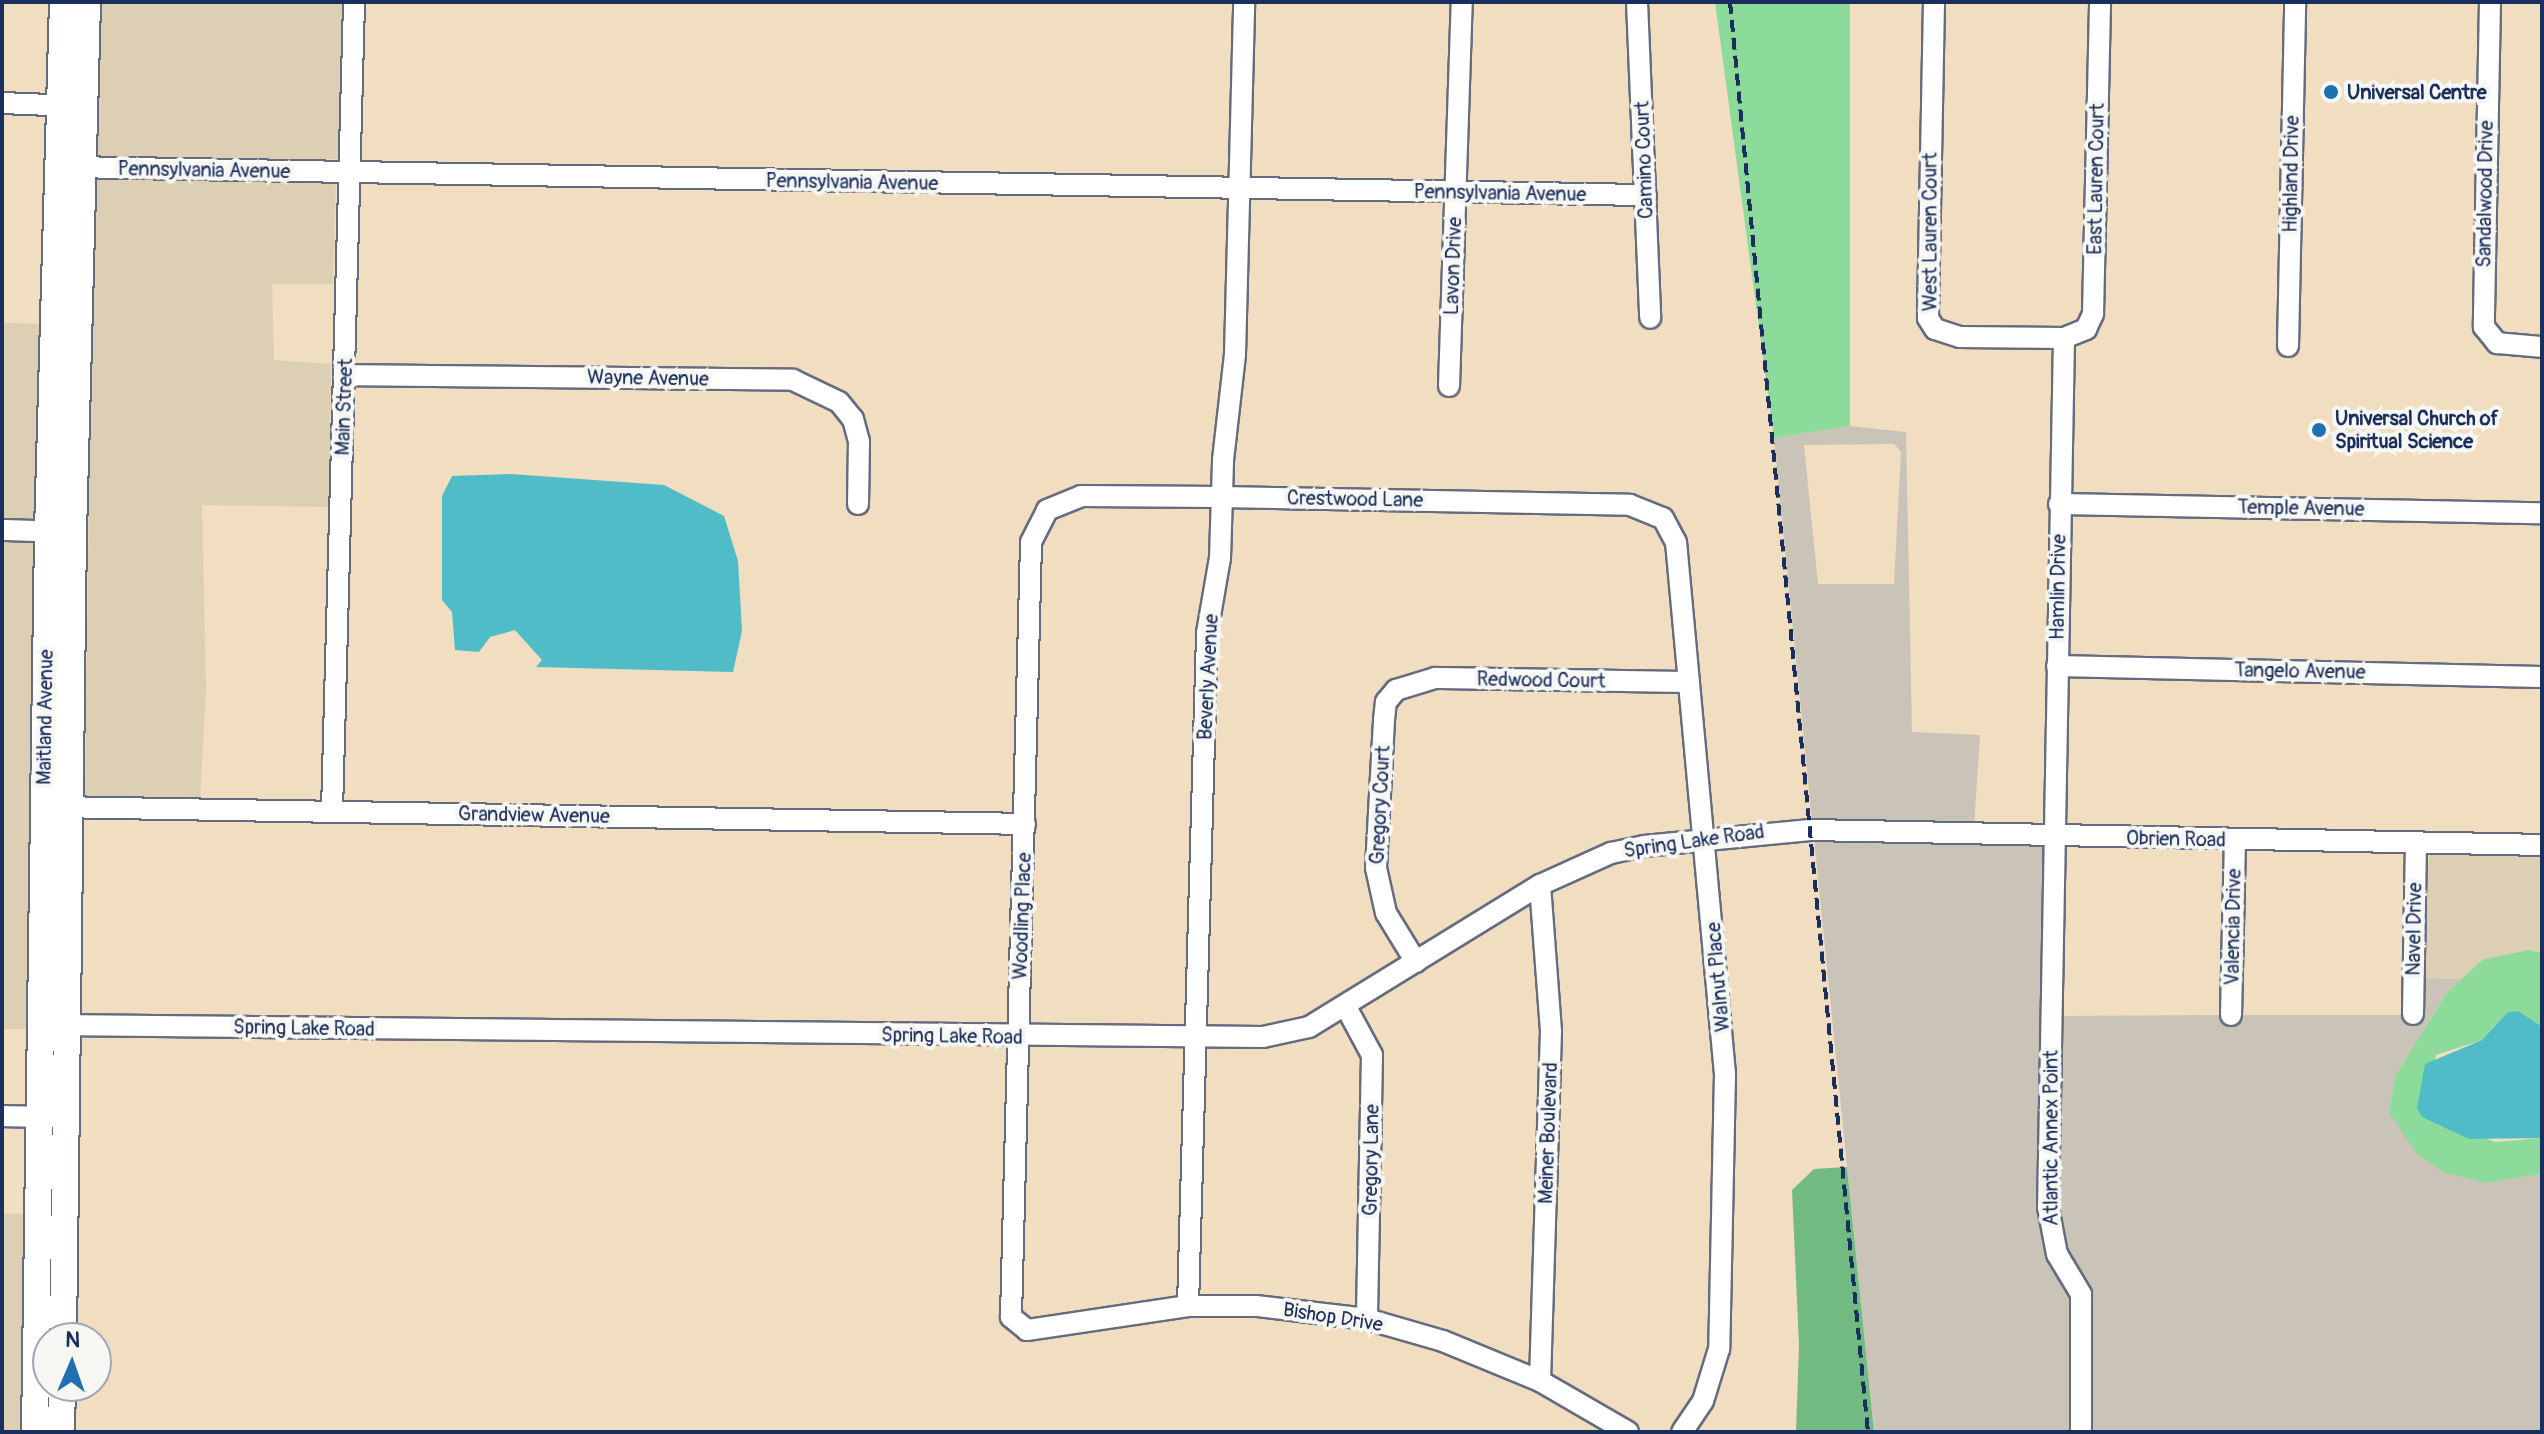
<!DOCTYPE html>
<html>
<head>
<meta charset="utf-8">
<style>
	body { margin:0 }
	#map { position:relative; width:2544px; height:1434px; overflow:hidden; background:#f1ddbf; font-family:Pangolin,sans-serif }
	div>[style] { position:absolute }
	.built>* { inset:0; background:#ddcfb4; transform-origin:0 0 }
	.industrial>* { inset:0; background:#c9c3b8 }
	.green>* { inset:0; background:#8cdb9b }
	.forest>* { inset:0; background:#71bb83 }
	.water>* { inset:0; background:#4fbcc8 }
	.roads { filter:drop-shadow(2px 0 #666c80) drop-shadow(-2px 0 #666c80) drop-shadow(0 2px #666c80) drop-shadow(0 -2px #666c80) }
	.minor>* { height:20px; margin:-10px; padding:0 10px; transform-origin:10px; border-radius:10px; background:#fff }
	.major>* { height:26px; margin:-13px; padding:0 13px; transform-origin:13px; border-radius:13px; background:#fff }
	.rail>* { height:4px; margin-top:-2px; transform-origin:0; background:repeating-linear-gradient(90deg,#1b2f5e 0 12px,transparent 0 18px) }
	.dots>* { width:22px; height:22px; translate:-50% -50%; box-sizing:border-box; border:4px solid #f6f6f2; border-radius:50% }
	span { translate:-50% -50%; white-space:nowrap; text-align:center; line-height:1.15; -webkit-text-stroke:8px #f6f6f2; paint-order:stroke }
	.poi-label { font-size:20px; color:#1b2f5e; font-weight:700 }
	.left { translate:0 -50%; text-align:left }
	.street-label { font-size:20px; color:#1b2f5e }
	.frame { position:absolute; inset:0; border:4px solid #1b2f5e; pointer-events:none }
	.north { position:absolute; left:32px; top:1322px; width:80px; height:80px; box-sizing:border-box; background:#f6f6f2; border:2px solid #9ea6b7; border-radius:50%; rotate:2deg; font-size:22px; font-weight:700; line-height:32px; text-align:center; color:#1b2f5e }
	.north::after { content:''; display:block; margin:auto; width:28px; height:36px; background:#1f6fb2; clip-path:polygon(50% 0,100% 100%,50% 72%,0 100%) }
</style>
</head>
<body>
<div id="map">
	<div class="built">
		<i style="left:96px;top:2px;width:246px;height:157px"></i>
		<i style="clip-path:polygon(93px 176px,336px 181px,333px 284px,272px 284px,274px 360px,331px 364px,329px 507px,202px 505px,206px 689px,200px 801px,85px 798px)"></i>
		<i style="left:2px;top:323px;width:39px;height:198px;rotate:1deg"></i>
		<i style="clip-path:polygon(2px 538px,38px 540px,31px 1029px,2px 1029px)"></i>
		<i style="clip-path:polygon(2429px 854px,2542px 854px,2542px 953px,2482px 960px,2462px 979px,2421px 978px)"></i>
		<i style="left:29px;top:1214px;width:218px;height:27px;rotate:91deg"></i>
	</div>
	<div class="industrial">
		<i style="clip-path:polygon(evenodd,1850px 426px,1906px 432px,1912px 732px,1980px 735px,1974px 826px,1812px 821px,1774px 438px,1850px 426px,1894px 444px,1901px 452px,1894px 584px,1818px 584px,1804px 445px,1894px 444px)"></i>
		<i style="clip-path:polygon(1814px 839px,2046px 844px,2049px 1016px,2224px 1015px,2224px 1023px,2238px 1023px,2239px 1015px,2405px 1015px,2406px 1022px,2420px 1022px,2421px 978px,2462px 979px,2446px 994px,2395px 1076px,2389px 1112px,2485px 1183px,2542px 1174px,2542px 1432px,1874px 1432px)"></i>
	</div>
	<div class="green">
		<i style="clip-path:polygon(1715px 2px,1850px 2px,1850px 426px,1774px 438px)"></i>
		<i style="clip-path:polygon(2528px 950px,2542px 953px,2542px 1027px,2508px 1012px,2482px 1040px,2436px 1055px,2422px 1117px,2496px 1142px,2542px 1138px,2542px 1174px,2485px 1183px,2443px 1172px,2417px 1154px,2389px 1112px,2395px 1076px,2446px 994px,2482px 960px)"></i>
	</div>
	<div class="forest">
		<i style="clip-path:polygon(1847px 1167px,1874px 1432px,1796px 1432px,1799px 1345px,1792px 1190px,1814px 1169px)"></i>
	</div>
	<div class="water">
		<i style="clip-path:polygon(511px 474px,664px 485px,724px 516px,738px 561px,742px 631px,733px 672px,536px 667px,542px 660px,515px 630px,490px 637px,479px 652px,455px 650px,452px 612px,442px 600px,442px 496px,452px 476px)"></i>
		<i style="clip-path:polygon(2518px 1011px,2542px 1027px,2542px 1138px,2469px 1139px,2422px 1117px,2417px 1108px,2425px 1064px,2482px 1040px,2508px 1012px)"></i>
	</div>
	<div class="roads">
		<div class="minor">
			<i style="left:1637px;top:2px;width:316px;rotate:87.6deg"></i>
			<i style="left:1934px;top:2px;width:316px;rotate:91.1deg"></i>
			<i style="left:1928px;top:318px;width:13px;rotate:58deg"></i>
			<i style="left:1935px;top:329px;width:26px;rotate:18deg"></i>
			<i style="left:1960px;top:337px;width:104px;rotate:0.6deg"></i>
			<i style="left:2064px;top:338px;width:24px;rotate:-22deg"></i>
			<i style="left:2086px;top:329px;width:17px;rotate:-65deg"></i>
			<i style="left:2093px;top:314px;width:312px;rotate:-88.7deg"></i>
			<i style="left:2490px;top:2px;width:325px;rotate:91.1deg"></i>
			<i style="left:2484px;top:327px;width:21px;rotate:51deg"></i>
			<i style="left:2497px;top:343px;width:45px;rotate:5.1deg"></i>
			<i style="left:2px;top:103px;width:72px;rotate:2.4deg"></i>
			<i style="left:70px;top:167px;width:1576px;rotate:1.02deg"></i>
			<i style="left:2064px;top:338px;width:869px;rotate:91.05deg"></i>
			<i style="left:2048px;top:1207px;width:48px;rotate:79.2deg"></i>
			<i style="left:2057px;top:1254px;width:47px;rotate:59deg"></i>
			<i style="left:2081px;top:1294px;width:138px;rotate:90deg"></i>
			<i style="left:2288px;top:346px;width:344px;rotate:-88.8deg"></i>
			<i style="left:344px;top:375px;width:449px;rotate:0.6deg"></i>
			<i style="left:793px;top:380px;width:51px;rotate:25.6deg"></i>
			<i style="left:839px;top:402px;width:22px;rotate:51deg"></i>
			<i style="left:853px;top:419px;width:23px;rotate:75deg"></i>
			<i style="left:859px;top:441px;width:63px;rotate:90.9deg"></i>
			<i style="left:1449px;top:386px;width:384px;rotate:-88.1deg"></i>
			<i style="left:2059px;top:504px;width:483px;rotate:1.1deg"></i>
			<i style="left:2px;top:530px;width:60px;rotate:1.9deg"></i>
			<i style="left:2057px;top:666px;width:485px;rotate:1.3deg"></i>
			<i style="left:55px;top:807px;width:970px;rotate:1deg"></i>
			<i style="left:332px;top:811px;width:809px;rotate:-88.44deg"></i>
			<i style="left:1540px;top:885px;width:146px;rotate:85.7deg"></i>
			<i style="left:1551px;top:1031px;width:350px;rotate:91.8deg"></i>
			<i style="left:1416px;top:962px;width:57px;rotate:-121.5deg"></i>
			<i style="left:1386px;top:913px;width:46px;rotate:-102.5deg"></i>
			<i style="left:1376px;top:868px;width:148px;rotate:-86.9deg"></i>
			<i style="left:1384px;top:720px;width:18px;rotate:-84deg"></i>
			<i style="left:1386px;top:702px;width:16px;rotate:-50deg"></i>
			<i style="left:1396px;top:690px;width:41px;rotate:-17.1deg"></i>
			<i style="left:1435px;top:678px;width:254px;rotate:0.9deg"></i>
			<i style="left:1346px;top:1007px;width:55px;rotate:61.6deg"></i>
			<i style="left:1372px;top:1055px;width:264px;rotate:91.1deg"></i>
			<i style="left:2413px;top:1014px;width:170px;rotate:-89deg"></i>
			<i style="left:2231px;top:1015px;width:175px;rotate:-88.7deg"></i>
			<i style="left:55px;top:1025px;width:1208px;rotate:0.57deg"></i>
			<i style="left:1263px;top:1037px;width:47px;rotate:-12.3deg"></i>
			<i style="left:1309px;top:1027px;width:271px;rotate:-31.6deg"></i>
			<i style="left:1540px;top:885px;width:78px;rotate:-24.3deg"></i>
			<i style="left:1611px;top:853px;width:34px;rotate:-12deg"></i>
			<i style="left:1644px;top:846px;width:167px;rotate:-5.5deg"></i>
			<i style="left:1810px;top:830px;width:732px;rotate:1.17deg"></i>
			<i style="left:2px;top:1116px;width:49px;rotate:1.2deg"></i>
			<i style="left:1188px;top:1306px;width:673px;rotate:-88.38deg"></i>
			<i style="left:1207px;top:633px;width:76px;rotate:-80.2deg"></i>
			<i style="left:1220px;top:558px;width:98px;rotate:-88.2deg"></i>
			<i style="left:1223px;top:460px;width:107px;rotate:-83.5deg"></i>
			<i style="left:1235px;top:354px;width:352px;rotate:-88.5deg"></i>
			<i style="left:1628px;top:1432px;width:102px;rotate:-149.9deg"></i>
			<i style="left:1540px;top:1381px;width:105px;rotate:-157.6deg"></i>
			<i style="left:1443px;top:1341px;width:79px;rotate:-163.9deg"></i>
			<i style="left:1367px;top:1319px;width:112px;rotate:-173.3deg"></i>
			<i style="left:1256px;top:1306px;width:68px;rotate:180deg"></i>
			<i style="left:1188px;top:1306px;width:163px;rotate:171.5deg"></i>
			<i style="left:1027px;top:1330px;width:21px;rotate:-141deg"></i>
			<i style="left:1011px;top:1317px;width:775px;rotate:-88.52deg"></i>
			<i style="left:1031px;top:542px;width:36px;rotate:-63deg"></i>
			<i style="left:1047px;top:510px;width:37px;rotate:-22deg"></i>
			<i style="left:1081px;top:496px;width:140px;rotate:0.4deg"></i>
			<i style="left:1221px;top:497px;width:409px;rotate:1.1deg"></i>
			<i style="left:1630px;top:505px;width:35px;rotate:22deg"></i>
			<i style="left:1663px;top:518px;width:27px;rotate:62deg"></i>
			<i style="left:1676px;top:542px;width:534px;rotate:84.74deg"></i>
			<i style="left:1725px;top:1074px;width:275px;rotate:91.2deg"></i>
			<i style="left:1719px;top:1349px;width:54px;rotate:107.1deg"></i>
			<i style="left:1703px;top:1401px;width:37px;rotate:124deg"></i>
		</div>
		<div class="major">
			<i style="left:63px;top:1338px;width:805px;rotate:-89.29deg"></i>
			<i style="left:73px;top:533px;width:531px;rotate:-88.49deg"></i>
			<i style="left:35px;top:1432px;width:900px;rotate:-89.17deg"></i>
			<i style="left:48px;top:532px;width:530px;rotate:-88.38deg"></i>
			<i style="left:61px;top:1432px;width:46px;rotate:-88.8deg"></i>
		</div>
	</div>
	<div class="rail">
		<i style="left:1730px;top:2px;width:1437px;rotate:84.49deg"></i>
	</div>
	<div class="dots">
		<i style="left:2331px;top:92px;background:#1f6fb2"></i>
		<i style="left:2319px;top:430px;background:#1f6fb2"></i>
	</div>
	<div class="poi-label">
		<span class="left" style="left:2347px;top:92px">Universal Centre</span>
		<span class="left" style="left:2335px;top:430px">Universal Church of<br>Spiritual Science</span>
	</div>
	<div class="street-label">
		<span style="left:1644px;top:160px;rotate:-92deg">Camino Court</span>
		<span style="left:204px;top:170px;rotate:1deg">Pennsylvania Avenue</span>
		<span style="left:2291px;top:174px;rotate:-89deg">Highland Drive</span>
		<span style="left:2096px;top:179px;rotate:-89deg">East Lauren Court</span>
		<span style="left:852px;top:182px;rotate:1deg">Pennsylvania Avenue</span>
		<span style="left:1500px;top:193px;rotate:1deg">Pennsylvania Avenue</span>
		<span style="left:2485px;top:194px;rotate:-89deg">Sandalwood Drive</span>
		<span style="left:1930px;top:232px;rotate:-90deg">West Lauren Court</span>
		<span style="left:1453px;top:266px;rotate:-88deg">Lavon Drive</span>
		<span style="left:648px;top:378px;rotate:1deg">Wayne Avenue</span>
		<span style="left:344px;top:407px;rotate:-88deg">Main Street</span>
		<span style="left:1355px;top:499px;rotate:1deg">Crestwood Lane</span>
		<span style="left:2301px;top:508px;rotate:1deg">Temple Avenue</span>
		<span style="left:2058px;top:587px;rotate:-89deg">Hamlin Drive</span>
		<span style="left:2300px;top:671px;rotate:1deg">Tangelo Avenue</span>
		<span style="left:1208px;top:677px;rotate:-87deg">Beverly Avenue</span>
		<span style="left:1541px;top:680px;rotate:1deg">Redwood Court</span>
		<span style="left:45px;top:717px;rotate:-89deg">Maitland Avenue</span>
		<span style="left:1380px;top:805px;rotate:-87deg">Gregory Court</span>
		<span style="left:534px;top:815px;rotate:1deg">Grandview Avenue</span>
		<span style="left:2176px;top:839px;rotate:1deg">Obrien Road</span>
		<span style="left:1694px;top:841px;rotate:-8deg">Spring Lake Road</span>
		<span style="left:1022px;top:916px;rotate:-88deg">Woodling Place</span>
		<span style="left:2233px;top:927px;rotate:-89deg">Valencia Drive</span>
		<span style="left:2414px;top:929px;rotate:-89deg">Navel Drive</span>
		<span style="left:1718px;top:977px;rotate:-95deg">Walnut Place</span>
		<span style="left:304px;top:1028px;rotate:1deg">Spring Lake Road</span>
		<span style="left:952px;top:1036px;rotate:1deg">Spring Lake Road</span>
		<span style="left:1548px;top:1133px;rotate:-88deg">Meiner Boulevard</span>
		<span style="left:2051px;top:1138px;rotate:-90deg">Atlantic Annex Point</span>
		<span style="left:1371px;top:1160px;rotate:-89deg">Gregory Lane</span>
		<span style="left:1333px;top:1317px;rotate:9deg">Bishop Drive</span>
	</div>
	<div class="frame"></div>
	<div class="north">N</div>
</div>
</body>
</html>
